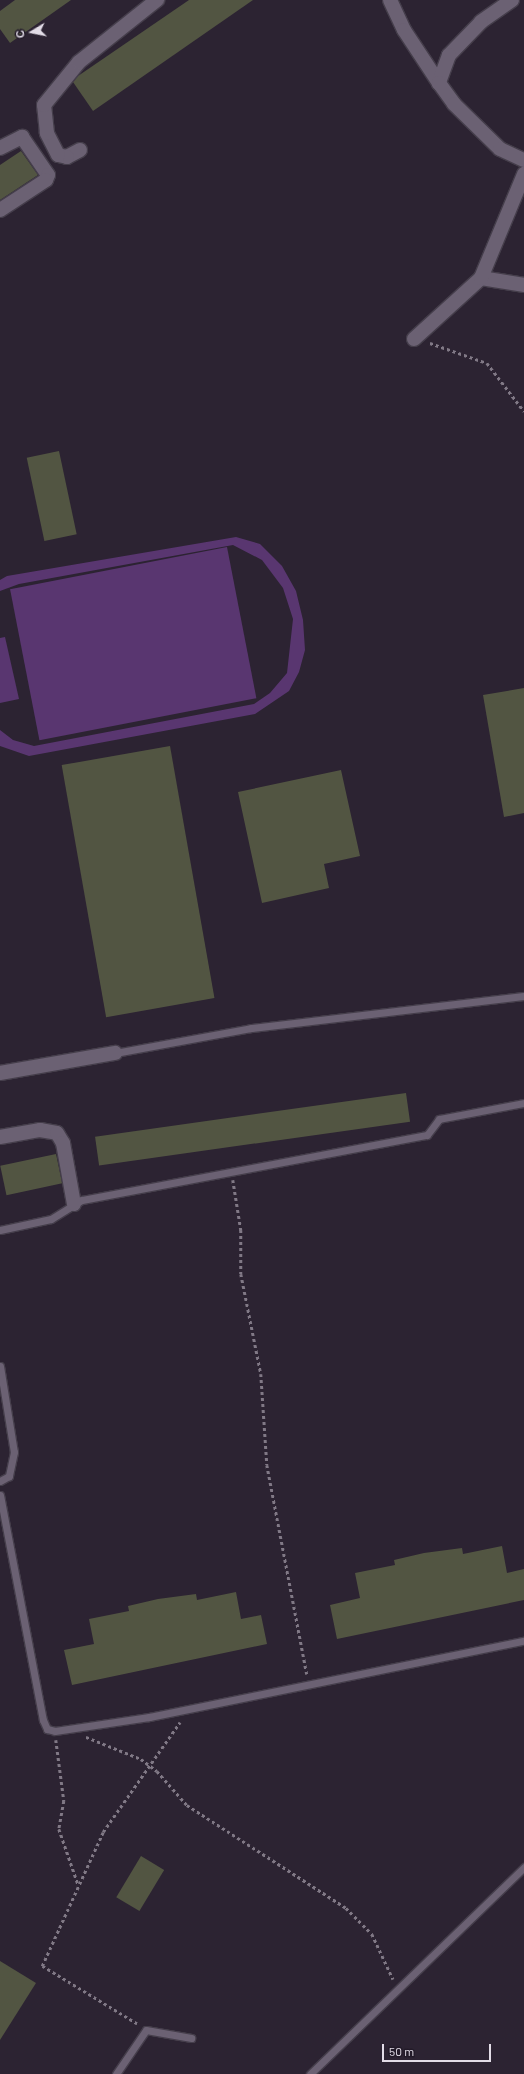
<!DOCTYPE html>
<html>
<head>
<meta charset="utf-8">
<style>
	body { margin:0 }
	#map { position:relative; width:524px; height:2074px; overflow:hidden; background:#2c2332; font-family:Barlow,sans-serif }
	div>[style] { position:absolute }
	.green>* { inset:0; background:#593670; transform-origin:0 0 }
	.building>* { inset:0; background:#525542; transform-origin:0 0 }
	.path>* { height:2.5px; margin-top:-1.25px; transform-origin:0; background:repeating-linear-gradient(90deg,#817986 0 3px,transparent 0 6px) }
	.roads { filter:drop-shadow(1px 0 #453e4b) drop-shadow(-1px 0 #453e4b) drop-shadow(0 1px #453e4b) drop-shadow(0 -1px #453e4b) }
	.lane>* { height:7px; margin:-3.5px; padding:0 3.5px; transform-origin:3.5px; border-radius:3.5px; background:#6b6173 }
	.street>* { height:14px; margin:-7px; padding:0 7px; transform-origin:7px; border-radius:7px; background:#6b6173 }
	span { translate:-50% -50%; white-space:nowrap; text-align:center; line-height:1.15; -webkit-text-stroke:3px #221a28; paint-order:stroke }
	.north { position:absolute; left:12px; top:12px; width:40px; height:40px; -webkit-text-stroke:3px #221a28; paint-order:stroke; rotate:260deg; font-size:11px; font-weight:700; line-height:16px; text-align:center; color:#e2dce7 }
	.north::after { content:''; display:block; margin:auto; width:14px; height:18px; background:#e2dce7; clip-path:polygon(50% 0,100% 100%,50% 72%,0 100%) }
	.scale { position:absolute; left:382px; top:2044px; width:109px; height:18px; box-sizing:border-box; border:2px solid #e2dce7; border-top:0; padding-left:5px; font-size:12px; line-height:14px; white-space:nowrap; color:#e2dce7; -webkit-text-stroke:3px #221a28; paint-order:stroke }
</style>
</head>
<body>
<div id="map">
	<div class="green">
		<i style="clip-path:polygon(236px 537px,260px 544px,282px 566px,296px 591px,303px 620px,305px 650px,299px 672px,289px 691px,255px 714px,29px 756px,0 746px,0 730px,13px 740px,34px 746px,254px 704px,270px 693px,287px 673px,293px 619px,283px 588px,262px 560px,233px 545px,19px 584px,0 591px,0 580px,7px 576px)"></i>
		<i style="left:227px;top:547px;width:154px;height:221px;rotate:79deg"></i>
		<i style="clip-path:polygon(5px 637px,19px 699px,0 703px,0 638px)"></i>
	</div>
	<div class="building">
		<i style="clip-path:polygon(15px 0,71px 0,10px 43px,0 29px,0 11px)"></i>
		<i style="clip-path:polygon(189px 0,253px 0,93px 111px,73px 82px,78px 76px)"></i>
		<i style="clip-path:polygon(21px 151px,38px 175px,0 200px,0 165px)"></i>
		<i style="left:59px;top:451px;width:85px;height:33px;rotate:78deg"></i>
		<i style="clip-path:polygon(524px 688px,524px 813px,504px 817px,483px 695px)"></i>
		<i style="left:170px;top:746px;width:256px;height:110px;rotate:80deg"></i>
		<i style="clip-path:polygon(341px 770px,360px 856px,324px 864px,329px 888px,262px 903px,238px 792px)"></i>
		<i style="left:406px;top:1093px;width:29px;height:314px;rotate:82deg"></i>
		<i style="left:56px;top:1154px;width:30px;height:57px;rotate:78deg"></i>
		<i style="clip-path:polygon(502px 1546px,507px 1573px,524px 1569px,524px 1600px,337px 1639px,330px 1605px,360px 1598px,355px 1573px,395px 1565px,394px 1560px,424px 1553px,462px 1548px,463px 1554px)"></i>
		<i style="clip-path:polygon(236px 1592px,241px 1619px,261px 1615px,267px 1644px,72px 1685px,64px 1650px,94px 1644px,89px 1619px,129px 1611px,128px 1606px,158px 1599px,196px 1594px,197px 1600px)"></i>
		<i style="left:141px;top:1856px;width:27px;height:48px;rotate:31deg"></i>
		<i style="clip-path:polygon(0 1961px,36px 1983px,0 2040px)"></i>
	</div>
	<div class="path">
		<i style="left:430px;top:343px;width:60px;rotate:19.3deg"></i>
		<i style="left:487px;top:363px;width:61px;rotate:52.4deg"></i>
		<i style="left:233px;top:1180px;width:51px;rotate:80.9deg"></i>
		<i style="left:241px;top:1230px;width:44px;rotate:90deg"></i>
		<i style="left:241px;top:1274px;width:102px;rotate:78.7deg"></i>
		<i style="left:261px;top:1374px;width:91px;rotate:86.2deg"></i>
		<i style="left:267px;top:1465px;width:213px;rotate:79.2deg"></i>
		<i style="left:86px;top:1737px;width:59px;rotate:21.8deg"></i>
		<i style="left:141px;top:1759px;width:20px;rotate:37deg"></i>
		<i style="left:157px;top:1771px;width:45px;rotate:48.6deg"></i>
		<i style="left:187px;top:1805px;width:189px;rotate:32.9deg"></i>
		<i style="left:346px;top:1908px;width:37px;rotate:45deg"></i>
		<i style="left:372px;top:1934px;width:50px;rotate:65deg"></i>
		<i style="left:56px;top:1740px;width:62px;rotate:82.5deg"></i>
		<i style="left:64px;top:1801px;width:28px;rotate:100deg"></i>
		<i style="left:59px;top:1829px;width:58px;rotate:70.9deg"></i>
		<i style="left:137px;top:2024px;width:111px;rotate:-148.6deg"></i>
		<i style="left:42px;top:1966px;width:147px;rotate:-65.5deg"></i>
		<i style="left:103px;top:1832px;width:134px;rotate:-55deg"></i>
	</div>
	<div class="roads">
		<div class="lane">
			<i style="left:115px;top:1053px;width:138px;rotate:-10.4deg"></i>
			<i style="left:251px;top:1028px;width:275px;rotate:-6.7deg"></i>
			<i style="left:0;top:1230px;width:52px;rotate:-12.2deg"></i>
			<i style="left:51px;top:1219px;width:36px;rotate:-32deg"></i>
			<i style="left:82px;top:1200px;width:351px;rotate:-10.7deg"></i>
			<i style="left:427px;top:1135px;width:20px;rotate:-53deg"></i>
			<i style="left:439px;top:1119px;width:86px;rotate:-10.7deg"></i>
			<i style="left:0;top:1366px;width:87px;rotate:80.8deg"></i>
			<i style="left:14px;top:1452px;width:25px;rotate:102deg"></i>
			<i style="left:9px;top:1476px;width:10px;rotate:151deg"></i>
			<i style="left:0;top:1495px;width:229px;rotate:79.2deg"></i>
			<i style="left:43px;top:1720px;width:10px;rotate:66deg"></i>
			<i style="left:47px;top:1729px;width:8px;rotate:14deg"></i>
			<i style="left:55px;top:1731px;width:95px;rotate:-8.5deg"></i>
			<i style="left:149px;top:1717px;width:383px;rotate:-11.5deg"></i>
			<i style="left:116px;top:2074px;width:53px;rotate:-55.7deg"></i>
			<i style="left:146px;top:2030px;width:46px;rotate:10.1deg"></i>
			<i style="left:310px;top:2074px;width:298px;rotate:-44deg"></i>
		</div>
		<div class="street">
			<i style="left:390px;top:0;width:33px;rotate:65deg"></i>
			<i style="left:404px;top:30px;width:64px;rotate:56.6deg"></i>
			<i style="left:512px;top:0;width:38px;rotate:145deg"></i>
			<i style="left:481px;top:22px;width:46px;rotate:134.1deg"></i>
			<i style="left:449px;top:55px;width:30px;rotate:110deg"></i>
			<i style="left:439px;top:83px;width:26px;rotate:54deg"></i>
			<i style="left:454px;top:104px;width:64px;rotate:44.4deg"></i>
			<i style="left:500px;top:149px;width:26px;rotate:25deg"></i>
			<i style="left:0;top:148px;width:25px;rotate:-27deg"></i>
			<i style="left:22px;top:137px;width:46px;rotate:55.6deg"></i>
			<i style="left:48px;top:175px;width:5px;rotate:112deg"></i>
			<i style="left:46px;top:180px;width:55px;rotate:146.9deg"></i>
			<i style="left:80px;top:150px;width:15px;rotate:152deg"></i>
			<i style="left:67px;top:157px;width:9px;rotate:-167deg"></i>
			<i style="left:58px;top:155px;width:25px;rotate:-117deg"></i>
			<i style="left:47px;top:133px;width:28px;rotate:-96deg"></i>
			<i style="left:44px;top:105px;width:55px;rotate:-50.9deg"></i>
			<i style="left:79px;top:62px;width:100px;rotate:-38.5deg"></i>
			<i style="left:481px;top:278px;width:44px;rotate:9.2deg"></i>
			<i style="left:414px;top:339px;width:91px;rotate:-42.3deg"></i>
			<i style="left:481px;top:278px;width:113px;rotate:-67.5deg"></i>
			<i style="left:0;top:1073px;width:117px;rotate:-9.9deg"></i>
			<i style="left:0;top:1137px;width:41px;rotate:-9.9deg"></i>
			<i style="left:40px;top:1130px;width:17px;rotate:10deg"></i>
			<i style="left:57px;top:1133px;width:12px;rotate:59deg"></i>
			<i style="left:63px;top:1143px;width:62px;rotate:79.8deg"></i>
		</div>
	</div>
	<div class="north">С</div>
	<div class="scale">50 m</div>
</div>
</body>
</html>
